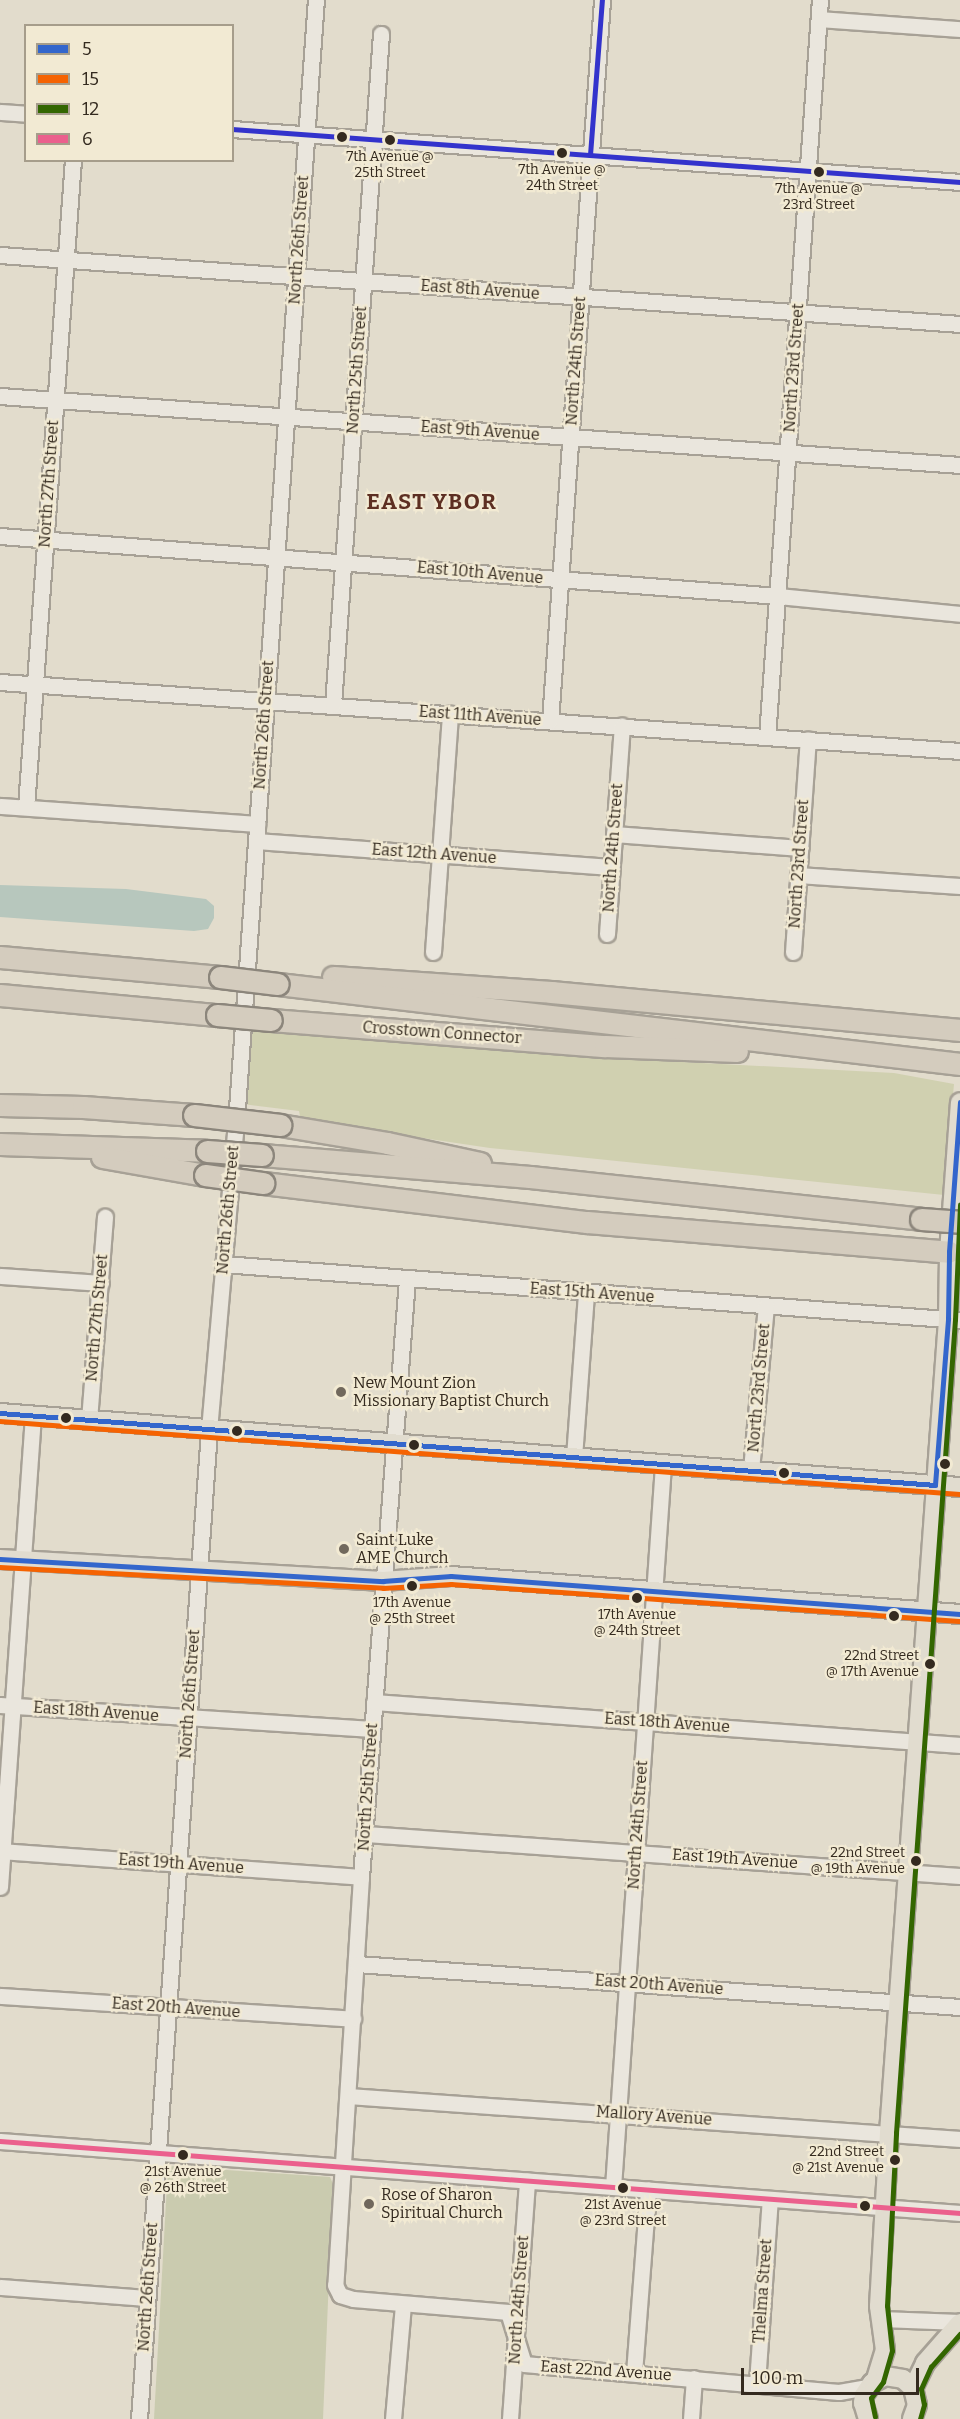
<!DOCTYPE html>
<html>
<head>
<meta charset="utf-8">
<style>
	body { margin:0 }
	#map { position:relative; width:960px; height:2419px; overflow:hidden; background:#e2dccc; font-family:Bitter,serif }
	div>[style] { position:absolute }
	.green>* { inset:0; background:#d0d0b0 }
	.cemetery>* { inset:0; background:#cacbaf }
	.water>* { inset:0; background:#b7c7bd }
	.roads { filter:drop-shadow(2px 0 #a7a196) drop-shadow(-2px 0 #a7a196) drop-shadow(0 2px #a7a196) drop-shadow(0 -2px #a7a196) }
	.minor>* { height:15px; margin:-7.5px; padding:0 7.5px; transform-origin:7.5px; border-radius:7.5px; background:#eae6dd }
	.major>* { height:18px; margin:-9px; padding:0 9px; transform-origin:9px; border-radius:9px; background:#e1dccf }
	.highway>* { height:21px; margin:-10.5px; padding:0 10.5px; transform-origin:10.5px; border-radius:10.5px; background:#d4ccbe }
	.bridges { filter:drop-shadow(2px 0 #8c867c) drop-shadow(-2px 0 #8c867c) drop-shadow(0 2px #8c867c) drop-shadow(0 -2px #8c867c) }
	.highway-bridge>* { height:21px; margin:-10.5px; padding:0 10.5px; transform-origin:10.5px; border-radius:10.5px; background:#d4ccbe }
	.bus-1>* { height:4.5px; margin:-2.25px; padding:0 2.25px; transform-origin:2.25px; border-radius:2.25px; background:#36c }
	.bus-2>* { height:4.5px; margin:-2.25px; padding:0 2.25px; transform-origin:2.25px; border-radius:2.25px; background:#f56302 }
	.bus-3>* { height:4.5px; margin:-2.25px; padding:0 2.25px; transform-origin:2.25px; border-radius:2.25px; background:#360 }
	.bus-4>* { height:4.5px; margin:-2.25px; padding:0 2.25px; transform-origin:2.25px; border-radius:2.25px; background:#eb608d }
	.bus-5>* { height:4.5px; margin:-2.25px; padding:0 2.25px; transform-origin:2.25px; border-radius:2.25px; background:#33c }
	.dots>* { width:16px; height:16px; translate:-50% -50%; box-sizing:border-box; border:3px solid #f2ead3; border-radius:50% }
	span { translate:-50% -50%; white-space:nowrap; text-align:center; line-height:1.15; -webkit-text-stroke:4.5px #f2ead3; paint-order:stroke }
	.bus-label { font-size:14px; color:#342a1f }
	.right { translate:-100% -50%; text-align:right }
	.street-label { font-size:16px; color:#342a1f }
	.poi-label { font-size:16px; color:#342a1f }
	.left { translate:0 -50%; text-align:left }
	.district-label { font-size:22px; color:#5d2f22; font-weight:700; letter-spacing:1.5px }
	.legend { position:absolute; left:24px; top:24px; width:210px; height:138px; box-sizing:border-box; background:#f2ead3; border:2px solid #a69d8b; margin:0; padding:8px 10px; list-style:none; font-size:18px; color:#342a1f }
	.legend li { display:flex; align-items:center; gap:12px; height:30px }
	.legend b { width:30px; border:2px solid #a69d8b }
	.scale { position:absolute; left:741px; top:2368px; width:178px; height:27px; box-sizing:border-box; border:3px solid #342a1f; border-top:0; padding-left:8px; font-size:18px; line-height:21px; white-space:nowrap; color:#342a1f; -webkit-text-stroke:4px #f2ead3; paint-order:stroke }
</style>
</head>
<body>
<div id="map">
	<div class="green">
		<i style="clip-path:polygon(249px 1030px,568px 1056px,894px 1073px,954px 1084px,944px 1195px,490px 1148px,362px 1129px,300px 1116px,299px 1111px,243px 1104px)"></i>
	</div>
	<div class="cemetery">
		<i style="clip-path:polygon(168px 2166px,330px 2177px,333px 2184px,323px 2419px,154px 2419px)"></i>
	</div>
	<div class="water">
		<i style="clip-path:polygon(0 885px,126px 889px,206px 899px,214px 906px,214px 918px,208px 929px,194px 931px,0 917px)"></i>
	</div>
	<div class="roads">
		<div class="minor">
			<i style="left:819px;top:19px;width:141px;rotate:4.1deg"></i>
			<i style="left:0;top:112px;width:26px;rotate:4deg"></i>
			<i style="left:232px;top:129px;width:730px;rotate:4.16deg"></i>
			<i style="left:0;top:255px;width:962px;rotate:4.11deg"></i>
			<i style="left:0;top:396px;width:962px;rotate:4.11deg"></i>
			<i style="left:0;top:536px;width:780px;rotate:4.41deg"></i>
			<i style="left:778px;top:596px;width:183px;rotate:5.6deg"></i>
			<i style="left:0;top:682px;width:962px;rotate:4.11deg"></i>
			<i style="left:333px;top:705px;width:673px;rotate:-85.91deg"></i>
			<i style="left:550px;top:721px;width:723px;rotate:-85.87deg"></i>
			<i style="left:767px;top:737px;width:739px;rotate:-85.89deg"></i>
			<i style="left:0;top:806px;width:258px;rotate:4deg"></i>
			<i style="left:26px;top:807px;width:649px;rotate:-85.85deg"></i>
			<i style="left:614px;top:834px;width:187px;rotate:4.3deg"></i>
			<i style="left:256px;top:841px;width:356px;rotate:4.2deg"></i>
			<i style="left:798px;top:875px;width:162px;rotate:3.9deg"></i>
			<i style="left:607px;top:934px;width:209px;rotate:-85.9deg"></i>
			<i style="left:433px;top:952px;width:239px;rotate:-85.9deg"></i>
			<i style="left:793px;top:952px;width:213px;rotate:-86deg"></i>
			<i style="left:223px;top:1264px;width:739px;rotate:4.35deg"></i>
			<i style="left:0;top:1276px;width:101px;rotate:4deg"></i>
			<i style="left:407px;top:1279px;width:600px;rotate:94.4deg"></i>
			<i style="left:361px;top:1877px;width:409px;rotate:93.6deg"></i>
			<i style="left:335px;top:2285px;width:11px;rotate:63deg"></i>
			<i style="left:340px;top:2295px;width:14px;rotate:17deg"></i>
			<i style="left:353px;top:2299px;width:156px;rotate:4.8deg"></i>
			<i style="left:508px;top:2312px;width:54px;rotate:72.9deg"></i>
			<i style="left:524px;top:2364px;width:316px;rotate:5.1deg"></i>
			<i style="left:839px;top:2392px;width:29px;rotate:-10deg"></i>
			<i style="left:89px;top:1420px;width:204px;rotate:-85.5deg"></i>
			<i style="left:574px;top:1457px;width:164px;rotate:-85.8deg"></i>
			<i style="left:751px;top:1470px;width:165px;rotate:-84.8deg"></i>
			<i style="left:374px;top:1702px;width:588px;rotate:4.2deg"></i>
			<i style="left:0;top:1705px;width:373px;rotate:3.7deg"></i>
			<i style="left:366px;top:1834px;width:595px;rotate:4.04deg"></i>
			<i style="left:0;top:1851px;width:362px;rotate:4.1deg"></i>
			<i style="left:0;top:1887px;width:472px;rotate:-86deg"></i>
			<i style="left:357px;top:1964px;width:605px;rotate:4.08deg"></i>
			<i style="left:0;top:1996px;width:354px;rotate:3.7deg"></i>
			<i style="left:348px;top:2096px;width:614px;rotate:4.02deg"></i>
			<i style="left:0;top:2141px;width:963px;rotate:4.29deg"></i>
			<i style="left:613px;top:2187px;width:725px;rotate:-86.04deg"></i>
			<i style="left:0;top:2287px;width:146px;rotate:4.3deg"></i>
			<i style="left:881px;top:2319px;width:79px;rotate:2.2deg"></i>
			<i style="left:634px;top:2373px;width:184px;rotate:-85.6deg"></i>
			<i style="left:757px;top:2383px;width:184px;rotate:-86deg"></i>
			<i style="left:139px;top:2419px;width:991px;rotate:-85.95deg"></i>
			<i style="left:209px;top:1430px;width:308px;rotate:-85deg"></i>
			<i style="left:236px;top:1123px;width:1126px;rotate:-85.93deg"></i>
			<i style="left:393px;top:2419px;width:115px;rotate:-85deg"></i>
			<i style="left:510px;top:2419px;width:239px;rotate:-85.9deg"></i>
			<i style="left:691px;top:2419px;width:41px;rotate:-85.8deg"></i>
		</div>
		<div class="major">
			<i style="left:0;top:1413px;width:963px;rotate:4.41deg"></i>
			<i style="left:0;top:1559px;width:384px;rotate:3.3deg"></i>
			<i style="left:383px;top:1581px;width:68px;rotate:-4.2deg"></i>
			<i style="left:451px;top:1576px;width:510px;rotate:4.27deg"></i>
			<i style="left:876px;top:2379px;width:30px;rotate:-73deg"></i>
			<i style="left:885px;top:2350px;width:44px;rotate:-97.8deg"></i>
			<i style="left:879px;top:2306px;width:173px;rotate:-86.7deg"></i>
			<i style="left:889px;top:2133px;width:816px;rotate:-85.85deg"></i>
			<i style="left:948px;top:1319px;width:67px;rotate:-89.1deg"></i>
			<i style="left:949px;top:1252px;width:150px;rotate:-85.8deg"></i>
			<i style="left:913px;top:2388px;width:28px;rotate:-64deg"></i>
			<i style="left:925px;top:2363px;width:53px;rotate:-48.8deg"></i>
			<i style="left:868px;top:2419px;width:17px;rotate:-107deg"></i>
			<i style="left:863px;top:2403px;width:8px;rotate:-83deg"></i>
			<i style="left:864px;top:2395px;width:14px;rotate:-56deg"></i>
			<i style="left:872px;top:2383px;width:15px;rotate:-28deg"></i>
			<i style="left:885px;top:2376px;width:18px;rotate:9deg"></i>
			<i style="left:903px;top:2379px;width:13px;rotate:42deg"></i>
			<i style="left:913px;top:2388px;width:17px;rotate:77deg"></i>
			<i style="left:917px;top:2405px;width:15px;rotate:110deg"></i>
		</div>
		<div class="highway">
			<i style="left:0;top:957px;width:221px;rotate:5.2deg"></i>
			<i style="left:333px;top:977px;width:219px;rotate:3.9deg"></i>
			<i style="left:551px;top:992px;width:411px;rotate:5.3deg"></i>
			<i style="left:278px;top:984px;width:687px;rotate:6.69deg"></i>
			<i style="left:0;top:995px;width:218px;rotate:5.3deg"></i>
			<i style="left:271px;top:1020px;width:335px;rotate:4.5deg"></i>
			<i style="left:605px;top:1046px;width:132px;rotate:2.2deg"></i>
			<i style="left:0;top:1105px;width:83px;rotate:1.4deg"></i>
			<i style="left:83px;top:1107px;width:111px;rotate:4.1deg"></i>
			<i style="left:280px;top:1125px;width:109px;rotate:9.5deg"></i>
			<i style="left:387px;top:1143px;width:95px;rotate:12.1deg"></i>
			<i style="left:0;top:1144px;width:207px;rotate:1.9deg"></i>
			<i style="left:262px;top:1155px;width:269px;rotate:4.7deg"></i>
			<i style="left:530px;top:1177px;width:393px;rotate:6.1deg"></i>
			<i style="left:102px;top:1157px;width:105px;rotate:9.9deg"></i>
			<i style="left:263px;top:1183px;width:326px;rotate:6.9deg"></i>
			<i style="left:587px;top:1222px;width:363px;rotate:4.7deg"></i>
		</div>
	</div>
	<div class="bridges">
		<div class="highway-bridge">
			<i style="left:220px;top:977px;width:58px;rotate:6.9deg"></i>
			<i style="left:217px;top:1015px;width:54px;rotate:5.3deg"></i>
			<i style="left:194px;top:1115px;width:87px;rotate:6.6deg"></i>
			<i style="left:207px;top:1151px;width:55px;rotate:4.2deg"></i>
			<i style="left:205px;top:1175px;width:59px;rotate:7.9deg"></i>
			<i style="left:921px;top:1219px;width:39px;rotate:4deg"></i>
		</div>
	</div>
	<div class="bus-1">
		<i style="left:0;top:1413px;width:938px;rotate:4.4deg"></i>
		<i style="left:935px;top:1485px;width:167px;rotate:-85.5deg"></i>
		<i style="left:948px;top:1319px;width:67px;rotate:-89.1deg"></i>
		<i style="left:949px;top:1252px;width:150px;rotate:-85.8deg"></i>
		<i style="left:0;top:1559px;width:384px;rotate:3.3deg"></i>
		<i style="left:383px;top:1581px;width:68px;rotate:-4.2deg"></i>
		<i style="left:451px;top:1576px;width:510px;rotate:4.27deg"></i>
	</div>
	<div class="bus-2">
		<i style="left:0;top:1421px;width:962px;rotate:4.35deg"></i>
		<i style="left:0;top:1567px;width:384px;rotate:3.1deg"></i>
		<i style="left:383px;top:1588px;width:68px;rotate:-3.4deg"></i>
		<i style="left:451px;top:1584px;width:509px;rotate:4.17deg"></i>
	</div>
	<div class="bus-3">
		<i style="left:875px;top:2417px;width:19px;rotate:-102deg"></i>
		<i style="left:871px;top:2398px;width:20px;rotate:-53deg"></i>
		<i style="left:883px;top:2382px;width:32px;rotate:-74deg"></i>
		<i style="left:892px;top:2351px;width:45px;rotate:-96.3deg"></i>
		<i style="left:887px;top:2306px;width:173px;rotate:-87deg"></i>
		<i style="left:896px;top:2133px;width:815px;rotate:-85.85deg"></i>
		<i style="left:955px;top:1320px;width:115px;rotate:-87.5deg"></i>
		<i style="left:920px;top:2419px;width:15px;rotate:-74deg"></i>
		<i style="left:924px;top:2405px;width:16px;rotate:-101deg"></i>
		<i style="left:921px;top:2389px;width:24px;rotate:-66deg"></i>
		<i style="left:931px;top:2367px;width:44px;rotate:-48.7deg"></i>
	</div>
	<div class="bus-4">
		<i style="left:0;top:2141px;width:963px;rotate:4.29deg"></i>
	</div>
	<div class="bus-5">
		<i style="left:232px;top:129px;width:730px;rotate:4.16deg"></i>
		<i style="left:590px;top:155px;width:155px;rotate:-85.6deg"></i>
	</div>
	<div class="dots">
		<i style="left:342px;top:137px;background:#342a1f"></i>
		<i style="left:390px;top:140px;background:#342a1f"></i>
		<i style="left:562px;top:153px;background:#342a1f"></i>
		<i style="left:819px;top:172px;background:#342a1f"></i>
		<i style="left:341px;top:1392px;background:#71685c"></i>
		<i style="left:66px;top:1418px;background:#342a1f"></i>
		<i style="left:237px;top:1431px;background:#342a1f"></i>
		<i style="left:414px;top:1445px;background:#342a1f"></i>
		<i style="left:945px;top:1464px;background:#342a1f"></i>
		<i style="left:784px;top:1473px;background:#342a1f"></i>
		<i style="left:344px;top:1549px;background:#71685c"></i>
		<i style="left:412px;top:1586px;background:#342a1f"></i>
		<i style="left:637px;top:1598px;background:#342a1f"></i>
		<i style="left:894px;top:1616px;background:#342a1f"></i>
		<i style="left:930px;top:1664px;background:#342a1f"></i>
		<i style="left:916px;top:1861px;background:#342a1f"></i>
		<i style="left:183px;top:2155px;background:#342a1f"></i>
		<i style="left:895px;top:2160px;background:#342a1f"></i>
		<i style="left:623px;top:2188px;background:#342a1f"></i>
		<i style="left:369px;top:2204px;background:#71685c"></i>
		<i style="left:865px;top:2206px;background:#342a1f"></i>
	</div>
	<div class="bus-label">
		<span style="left:390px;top:165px">7th Avenue @<br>25th Street</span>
		<span style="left:562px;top:178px">7th Avenue @<br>24th Street</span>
		<span style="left:819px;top:197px">7th Avenue @<br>23rd Street</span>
		<span style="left:412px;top:1611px">17th Avenue<br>@ 25th Street</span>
		<span style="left:637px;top:1623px">17th Avenue<br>@ 24th Street</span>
		<span class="right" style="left:919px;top:1664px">22nd Street<br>@ 17th Avenue</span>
		<span class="right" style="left:905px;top:1861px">22nd Street<br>@ 19th Avenue</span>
		<span class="right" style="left:884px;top:2160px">22nd Street<br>@ 21st Avenue</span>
		<span style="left:183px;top:2180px">21st Avenue<br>@ 26th Street</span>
		<span style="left:623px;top:2213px">21st Avenue<br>@ 23rd Street</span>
	</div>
	<div class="street-label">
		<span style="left:299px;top:240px;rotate:-86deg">North 26th Street</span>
		<span style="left:480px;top:290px;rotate:4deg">East 8th Avenue</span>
		<span style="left:576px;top:361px;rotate:-86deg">North 24th Street</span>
		<span style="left:794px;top:368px;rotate:-86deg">North 23rd Street</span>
		<span style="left:357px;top:370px;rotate:-86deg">North 25th Street</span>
		<span style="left:480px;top:431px;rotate:4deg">East 9th Avenue</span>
		<span style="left:49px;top:484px;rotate:-86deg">North 27th Street</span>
		<span style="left:480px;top:573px;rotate:5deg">East 10th Avenue</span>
		<span style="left:480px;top:716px;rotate:4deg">East 11th Avenue</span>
		<span style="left:264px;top:725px;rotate:-86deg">North 26th Street</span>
		<span style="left:613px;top:848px;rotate:-86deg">North 24th Street</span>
		<span style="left:434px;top:854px;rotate:4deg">East 12th Avenue</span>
		<span style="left:799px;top:864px;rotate:-86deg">North 23rd Street</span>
		<span style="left:442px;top:1033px;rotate:4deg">Crosstown Connector</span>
		<span style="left:228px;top:1210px;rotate:-85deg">North 26th Street</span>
		<span style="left:592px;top:1293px;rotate:4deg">East 15th Avenue</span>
		<span style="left:97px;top:1318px;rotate:-85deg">North 27th Street</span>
		<span style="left:759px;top:1388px;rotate:-85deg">North 23rd Street</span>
		<span style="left:190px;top:1694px;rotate:-86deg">North 26th Street</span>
		<span style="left:96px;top:1712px;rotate:4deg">East 18th Avenue</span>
		<span style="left:667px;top:1723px;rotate:4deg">East 18th Avenue</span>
		<span style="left:368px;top:1787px;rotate:-86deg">North 25th Street</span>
		<span style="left:638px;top:1825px;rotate:-86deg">North 24th Street</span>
		<span style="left:735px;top:1859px;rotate:4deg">East 19th Avenue</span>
		<span style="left:181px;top:1864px;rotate:4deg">East 19th Avenue</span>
		<span style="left:659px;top:1985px;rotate:4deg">East 20th Avenue</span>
		<span style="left:176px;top:2008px;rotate:4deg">East 20th Avenue</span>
		<span style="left:654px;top:2116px;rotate:4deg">Mallory Avenue</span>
		<span style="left:148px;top:2287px;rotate:-86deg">North 26th Street</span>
		<span style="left:763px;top:2291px;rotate:-86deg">Thelma Street</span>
		<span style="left:519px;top:2300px;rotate:-86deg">North 24th Street</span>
		<span style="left:606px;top:2371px;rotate:4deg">East 22nd Avenue</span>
	</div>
	<div class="poi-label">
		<span class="left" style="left:353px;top:1392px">New Mount Zion<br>Missionary Baptist Church</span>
		<span class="left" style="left:356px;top:1549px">Saint Luke<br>AME Church</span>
		<span class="left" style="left:381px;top:2204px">Rose of Sharon<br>Spiritual Church</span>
	</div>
	<div class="district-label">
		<span style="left:432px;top:502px">EAST YBOR</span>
	</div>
	<ul class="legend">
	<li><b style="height:8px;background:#36c"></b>5</li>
	<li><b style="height:8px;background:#f56302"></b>15</li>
	<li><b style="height:8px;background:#360"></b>12</li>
	<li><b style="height:8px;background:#eb608d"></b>6</li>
	</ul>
	<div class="scale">100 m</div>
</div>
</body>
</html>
